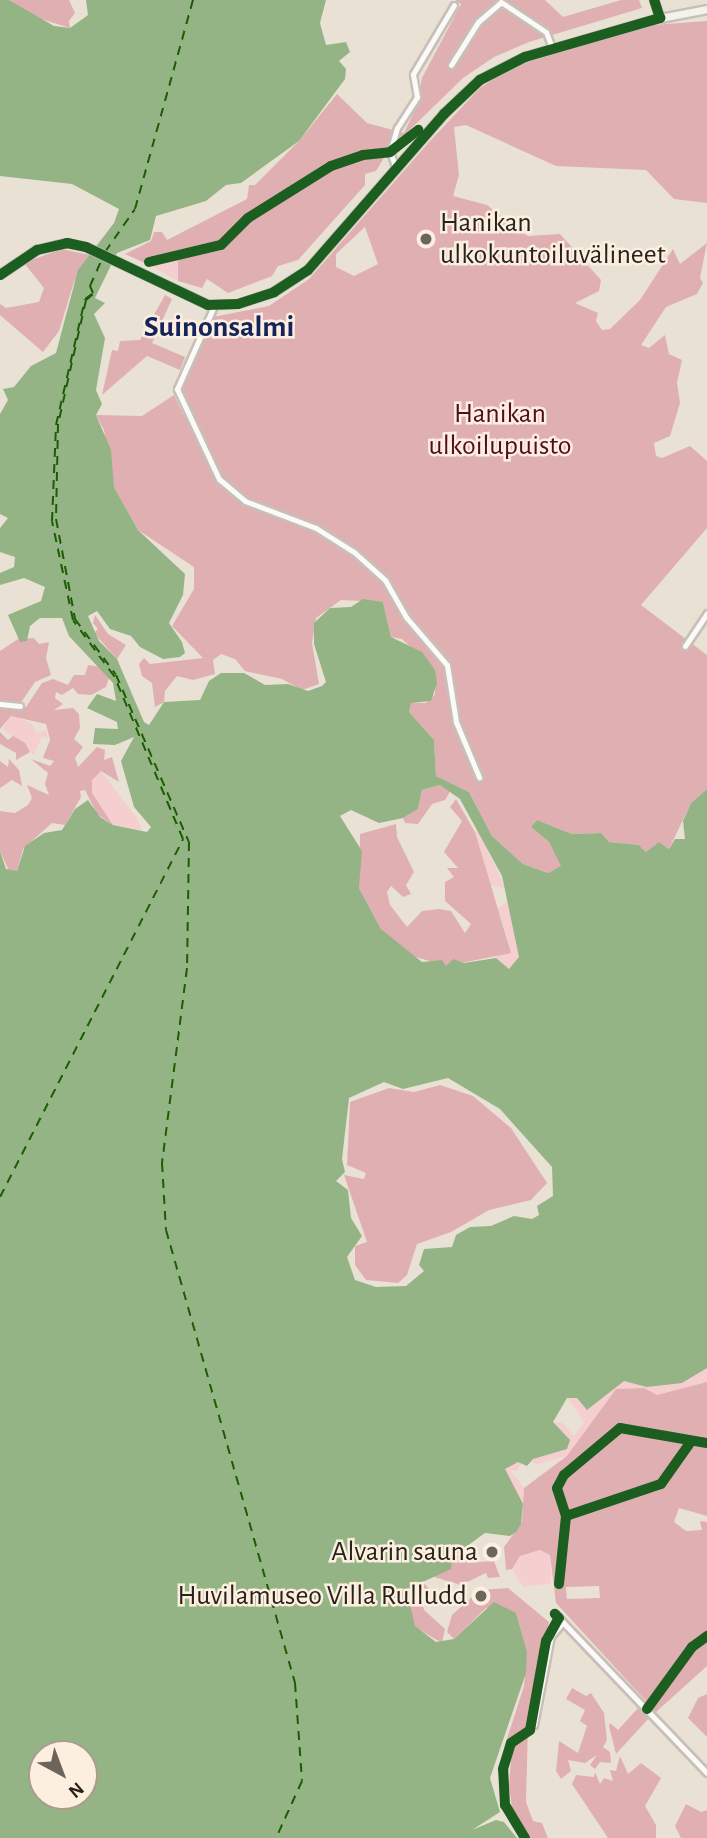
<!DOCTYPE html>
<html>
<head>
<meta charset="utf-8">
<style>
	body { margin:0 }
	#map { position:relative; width:707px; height:1838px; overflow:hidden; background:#eae1d5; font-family:"Alegreya Sans",sans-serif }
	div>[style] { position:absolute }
	.green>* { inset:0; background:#f5cecf }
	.forest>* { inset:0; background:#e0afb2 }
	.water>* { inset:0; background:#95b486 }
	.ferry>* { height:2px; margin-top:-1px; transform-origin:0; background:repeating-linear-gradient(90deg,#1c5c03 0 9px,transparent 0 16px) }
	.roads { filter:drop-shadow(2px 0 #c7c0b7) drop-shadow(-2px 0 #c7c0b7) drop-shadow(0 2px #c7c0b7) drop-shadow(0 -2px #c7c0b7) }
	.minor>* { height:5px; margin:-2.5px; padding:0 2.5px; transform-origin:2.5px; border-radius:2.5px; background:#fcfaf9 }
	.tertiary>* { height:6px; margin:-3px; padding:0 3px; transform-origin:3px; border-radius:3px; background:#fcfaf9 }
	.secondary>* { height:7px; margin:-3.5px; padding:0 3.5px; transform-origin:3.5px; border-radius:3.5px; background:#f3f2ed }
	.cycleway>* { height:10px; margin:-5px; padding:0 5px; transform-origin:5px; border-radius:5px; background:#1b5e20 }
	.dots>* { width:19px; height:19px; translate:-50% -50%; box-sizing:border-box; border:4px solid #fdefdf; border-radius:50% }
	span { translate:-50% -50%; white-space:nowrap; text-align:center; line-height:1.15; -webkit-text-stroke:5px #fdefdf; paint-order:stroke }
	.poi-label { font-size:28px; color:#28221a }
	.left { translate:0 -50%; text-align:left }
	.right { translate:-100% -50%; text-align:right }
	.park-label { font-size:28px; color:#530b23 }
	.neighbourhood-label { font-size:30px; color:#15245b; font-weight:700 }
	.north { position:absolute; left:28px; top:1740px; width:70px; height:70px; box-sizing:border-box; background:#fdefdf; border:2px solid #a89d90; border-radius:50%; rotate:139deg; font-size:19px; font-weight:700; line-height:28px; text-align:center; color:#28221a }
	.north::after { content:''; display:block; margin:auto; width:24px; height:32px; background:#6c655b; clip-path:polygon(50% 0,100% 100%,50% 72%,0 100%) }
</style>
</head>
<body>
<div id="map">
	<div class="green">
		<i style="clip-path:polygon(179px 256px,178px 281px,151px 266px)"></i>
		<i style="clip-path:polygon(15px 716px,32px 724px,37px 733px,46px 730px,48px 738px,42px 736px,34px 755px,3px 729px,7px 718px)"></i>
		<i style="clip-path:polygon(101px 771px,138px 820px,142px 830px,113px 825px,92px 793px,92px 780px)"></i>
		<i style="clip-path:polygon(475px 832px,479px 832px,505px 888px,490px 885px)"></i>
		<i style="clip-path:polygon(508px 901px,525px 963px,503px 972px,496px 958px,507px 936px,498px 909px)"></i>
		<i style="clip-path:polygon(707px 1327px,707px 1382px,657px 1395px,644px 1388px,616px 1389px,567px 1456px,537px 1464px,519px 1455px,521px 1464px,517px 1471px,510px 1470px,524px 1488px,523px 1502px,492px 1487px,497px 1451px,553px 1422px,563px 1423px,574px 1436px,584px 1422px,563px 1390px,564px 1380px)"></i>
		<i style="clip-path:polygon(540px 1550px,550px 1555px,551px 1583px,523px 1587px,512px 1569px,520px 1556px)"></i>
	</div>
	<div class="forest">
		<i style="clip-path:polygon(9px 0,69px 0,75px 13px,69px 21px,70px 28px,35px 17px)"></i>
		<i style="clip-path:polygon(455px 0,545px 0,563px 17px,621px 0,639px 0,642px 8px,529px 42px,494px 57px,463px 78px,388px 151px,376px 171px,365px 174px,365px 185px,298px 260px,278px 266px,272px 276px,228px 293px,207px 279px,202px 288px,178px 281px,178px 257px,151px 266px,125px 254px,151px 241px,154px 232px,162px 232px,167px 240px,247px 199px,249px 185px,255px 185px,299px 141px,337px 94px,367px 123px,404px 133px,416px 108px,422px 78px,461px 4px)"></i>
		<i style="clip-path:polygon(evenodd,707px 21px,707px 203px,674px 199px,646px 170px,556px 166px,466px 125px,454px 127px,459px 175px,453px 196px,487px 205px,528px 236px,560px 234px,601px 280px,599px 291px,575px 303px,598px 313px,596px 321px,602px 330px,610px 329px,640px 300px,673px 249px,680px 264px,707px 243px,700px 278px,703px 283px,697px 294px,666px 307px,641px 345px,649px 348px,665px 335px,669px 354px,682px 360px,677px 383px,680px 403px,670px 436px,654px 443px,656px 456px,662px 458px,690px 446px,707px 461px,707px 528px,641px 605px,707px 655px,707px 789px,691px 803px,669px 849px,659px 842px,646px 852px,639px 845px,609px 842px,601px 833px,572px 834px,537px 820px,531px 827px,549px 842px,562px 866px,548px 873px,523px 864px,492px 836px,469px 792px,436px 776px,434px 740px,409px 712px,411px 703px,426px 703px,435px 694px,435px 670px,402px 639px,391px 637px,383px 602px,341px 600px,316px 618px,312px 643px,319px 684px,302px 690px,282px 679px,245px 671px,235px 659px,221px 654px,213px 660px,215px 674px,193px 680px,177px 676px,165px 691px,164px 702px,155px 707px,152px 683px,142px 676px,139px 664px,144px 658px,150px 664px,203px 658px,172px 626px,194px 589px,194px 567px,138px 530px,114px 487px,104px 430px,96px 415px,142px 416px,174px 395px,183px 414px,188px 413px,181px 389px,213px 317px,269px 306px,309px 279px,430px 141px,480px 88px,500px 75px,528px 61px,652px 25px,707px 21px,365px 227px,378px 264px,354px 276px,336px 267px,336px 254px,365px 227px)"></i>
		<i style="clip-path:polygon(61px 249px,90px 255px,74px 282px,59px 331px,43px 352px,0 315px,0 304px,6px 308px,39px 302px,44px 288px,24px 263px)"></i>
		<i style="clip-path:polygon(165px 295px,172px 299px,152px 343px,185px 357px,180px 370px,147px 356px,102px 395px,112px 350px,118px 351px,120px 341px,140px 340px)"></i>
		<i style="clip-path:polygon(95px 615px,108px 634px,126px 645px,117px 659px,94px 633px,98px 629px,93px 623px)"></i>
		<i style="clip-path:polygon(34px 638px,39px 644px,49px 642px,46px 658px,51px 675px,35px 682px,20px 704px,0 703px,0 651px,18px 639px)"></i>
		<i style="clip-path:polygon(88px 665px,101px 667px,109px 678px,106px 687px,91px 695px,78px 694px,73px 688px,62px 695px,56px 692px,55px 698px,63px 704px,54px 710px,73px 708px,79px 714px,80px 728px,74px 739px,83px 747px,75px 758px,78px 767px,97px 747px,105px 750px,104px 760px,112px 757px,119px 782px,101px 771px,92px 780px,92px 793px,113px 825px,97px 814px,85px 790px,80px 791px,81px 797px,65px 825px,52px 823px,23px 849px,17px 871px,9px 871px,0 851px,0 811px,15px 813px,28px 805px,32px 798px,27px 785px,49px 795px,45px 784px,48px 773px,31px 759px,50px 766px,54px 761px,43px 758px,50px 740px,46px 724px,11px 716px,0 729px,0 706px,26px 707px,42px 683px,53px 679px,68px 685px,74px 675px,85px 675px)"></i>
		<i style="clip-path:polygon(0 732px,8px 740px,13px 736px,25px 743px,30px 752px,16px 760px,16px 753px,0 744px)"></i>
		<i style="clip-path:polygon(9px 759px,19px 770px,22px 786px,12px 780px,0 788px,0 761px,8px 767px)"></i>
		<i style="clip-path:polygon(440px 785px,451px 790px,445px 800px,432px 804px,418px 824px,405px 823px,403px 818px,418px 809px,422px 790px)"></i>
		<i style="clip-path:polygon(456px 799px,475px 832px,511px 953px,446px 966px,409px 955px,381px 929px,359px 888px,360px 834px,396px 824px,397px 837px,414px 872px,406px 885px,411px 894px,403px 897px,391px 886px,387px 892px,390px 905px,407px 927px,422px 911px,439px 909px,451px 911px,465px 933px,471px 924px,445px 901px,445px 882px,454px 877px,447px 868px,458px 868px,444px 852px,462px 821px,450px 807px)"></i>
		<i style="clip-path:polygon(440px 1085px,473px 1096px,511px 1128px,547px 1183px,531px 1200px,489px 1210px,451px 1232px,417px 1244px,407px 1275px,398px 1283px,366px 1280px,355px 1265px,355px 1246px,367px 1242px,344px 1175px,364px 1179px,366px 1173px,347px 1165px,350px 1102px,389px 1088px,414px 1092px)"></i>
		<i style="clip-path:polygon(evenodd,707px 1382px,707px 1516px,679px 1508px,674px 1522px,686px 1531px,702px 1530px,700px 1521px,707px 1522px,707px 1666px,656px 1712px,556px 1603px,550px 1555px,540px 1550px,520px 1556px,512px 1569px,506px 1570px,504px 1547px,522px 1522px,524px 1488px,567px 1456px,616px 1389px,644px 1388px,657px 1395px,707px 1382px,599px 1586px,600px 1598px,567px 1599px,566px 1587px,599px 1586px)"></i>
		<i style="clip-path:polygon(463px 1550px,467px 1563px,494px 1561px,500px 1577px,488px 1578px,486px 1573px,461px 1585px,434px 1577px)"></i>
		<i style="clip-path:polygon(422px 1582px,429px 1588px,421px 1599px,424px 1610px,445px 1629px,442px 1643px,415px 1627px,410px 1619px,408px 1596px)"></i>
		<i style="clip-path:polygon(508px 1588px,549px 1622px,528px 1726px,526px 1802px,533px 1821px,542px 1823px,548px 1838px,527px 1838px,513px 1815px,509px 1785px,512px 1749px,505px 1745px,524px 1686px,527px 1653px,516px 1613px,486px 1608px,454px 1639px,447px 1632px,452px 1615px,480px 1590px)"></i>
		<i style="clip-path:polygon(572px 1688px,586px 1696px,591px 1693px,604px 1713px,607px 1740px,603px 1747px,610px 1752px,611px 1763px,600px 1762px,595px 1769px,590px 1765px,597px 1755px,585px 1763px,568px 1760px,571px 1771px,561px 1779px,556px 1771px,559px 1741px,578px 1753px,587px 1726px,580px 1721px,585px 1710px,566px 1699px)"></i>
		<i style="clip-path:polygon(707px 1694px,707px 1737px,688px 1718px,698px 1698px)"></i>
		<i style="clip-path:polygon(639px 1707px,649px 1718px,616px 1754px,609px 1726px,610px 1723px,618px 1730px)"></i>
		<i style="clip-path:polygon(620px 1756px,628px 1774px,641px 1763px,661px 1778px,645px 1806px,656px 1825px,656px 1838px,608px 1838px,572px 1784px,576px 1775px,594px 1777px,595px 1772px,600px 1784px,604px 1778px,613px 1781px,610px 1770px,616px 1771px)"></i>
		<i style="clip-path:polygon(686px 1804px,701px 1812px,707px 1810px,707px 1838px,681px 1838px,675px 1826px)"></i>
	</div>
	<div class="water">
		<i style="clip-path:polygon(evenodd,0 0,9px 0,54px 26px,70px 28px,88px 15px,86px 0,326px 0,320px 23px,326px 45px,346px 42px,350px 52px,339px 61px,346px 69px,345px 79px,299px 141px,241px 183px,226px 185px,206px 201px,156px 216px,150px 240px,117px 253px,95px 298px,105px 303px,94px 314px,105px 338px,96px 390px,102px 404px,96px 415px,111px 450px,114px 487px,138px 530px,185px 574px,183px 595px,169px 623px,182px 642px,185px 653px,180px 657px,163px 659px,140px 647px,131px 636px,110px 629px,97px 611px,88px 616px,99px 641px,117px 659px,144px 722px,149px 725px,164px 702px,200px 700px,209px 681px,221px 673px,244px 673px,265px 685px,288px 684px,308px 691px,322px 686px,326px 682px,314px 644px,314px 623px,330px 608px,351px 607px,363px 599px,383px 602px,391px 637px,422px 652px,435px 670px,437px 683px,431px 701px,411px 703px,409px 712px,434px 740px,436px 776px,469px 792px,492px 836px,523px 864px,548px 873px,561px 866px,549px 842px,531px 827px,537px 820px,572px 834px,601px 833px,609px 842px,639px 845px,646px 852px,659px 842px,669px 849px,675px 839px,685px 839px,683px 821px,691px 803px,707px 789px,707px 1368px,682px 1383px,647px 1387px,624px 1381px,587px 1410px,577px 1398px,567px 1398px,553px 1422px,570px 1440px,567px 1449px,533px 1459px,527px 1466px,518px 1462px,505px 1469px,523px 1504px,521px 1524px,516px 1532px,510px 1536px,485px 1533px,452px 1557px,451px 1569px,414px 1586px,408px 1596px,415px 1626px,436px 1642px,454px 1639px,494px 1602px,516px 1613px,527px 1652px,526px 1673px,490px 1778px,500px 1812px,472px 1830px,496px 1820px,504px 1822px,517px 1838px,0 1838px,0 851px,6px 869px,17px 871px,25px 846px,44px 833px,62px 830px,75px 809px,88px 800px,100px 817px,113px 825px,147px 832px,151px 827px,134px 807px,121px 761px,134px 737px,115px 745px,93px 744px,95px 728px,118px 729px,117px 722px,87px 708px,97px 694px,116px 701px,113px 683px,69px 636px,62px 618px,40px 618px,30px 626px,27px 641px,20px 642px,8px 615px,41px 601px,45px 587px,24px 578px,0 585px,0 573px,14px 567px,15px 557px,0 552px,0 528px,8px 518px,0 514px,0 414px,8px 400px,3px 389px,14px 387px,31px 366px,56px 353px,78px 270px,114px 223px,119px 209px,72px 184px,0 176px,0 0,440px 785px,460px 799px,502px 876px,519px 957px,509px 969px,496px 958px,464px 963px,453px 959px,446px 966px,442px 960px,422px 962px,381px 929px,359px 888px,362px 851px,340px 816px,351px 810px,379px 823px,403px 818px,418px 809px,422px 790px,440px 785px,0 0,448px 1078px,500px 1109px,552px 1167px,553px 1196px,537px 1206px,539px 1215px,532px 1219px,514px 1216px,491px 1226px,470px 1227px,456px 1235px,452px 1247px,424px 1249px,419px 1265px,424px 1271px,406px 1286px,376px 1287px,355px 1280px,347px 1257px,362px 1236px,351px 1218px,348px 1190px,336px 1181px,345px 1172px,342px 1159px,349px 1098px,384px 1082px,403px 1089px,448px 1078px,0 0,42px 1754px,84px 1754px,84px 1796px,42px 1796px,42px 1754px)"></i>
	</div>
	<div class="ferry">
		<i style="left:93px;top:293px;width:8px;rotate:-113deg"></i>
		<i style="left:90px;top:286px;width:37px;rotate:-66deg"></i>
		<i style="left:105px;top:252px;width:52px;rotate:-55.1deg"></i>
		<i style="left:135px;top:209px;width:217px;rotate:-74.5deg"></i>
		<i style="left:93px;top:294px;width:9px;rotate:139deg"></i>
		<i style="left:86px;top:300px;width:127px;rotate:102.7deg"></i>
		<i style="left:58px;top:424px;width:95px;rotate:91.2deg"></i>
		<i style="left:56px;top:519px;width:102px;rotate:79.2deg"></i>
		<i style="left:75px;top:619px;width:69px;rotate:53.8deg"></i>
		<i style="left:116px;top:675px;width:182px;rotate:66.4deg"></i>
		<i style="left:189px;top:842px;width:126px;rotate:90.9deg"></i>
		<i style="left:187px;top:968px;width:197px;rotate:97.3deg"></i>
		<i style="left:162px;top:1163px;width:67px;rotate:86.6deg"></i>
		<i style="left:166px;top:1230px;width:471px;rotate:74.1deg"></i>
		<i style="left:295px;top:1683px;width:98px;rotate:85.9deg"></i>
		<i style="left:302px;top:1781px;width:63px;rotate:114.5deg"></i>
		<i style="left:0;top:1197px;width:402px;rotate:-62.9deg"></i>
		<i style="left:183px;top:839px;width:177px;rotate:-112.9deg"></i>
		<i style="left:114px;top:676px;width:69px;rotate:-126.2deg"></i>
		<i style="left:73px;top:620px;width:101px;rotate:-102deg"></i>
		<i style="left:52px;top:521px;width:96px;rotate:-87.6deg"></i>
		<i style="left:56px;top:425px;width:129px;rotate:-77deg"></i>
		<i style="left:85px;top:299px;width:9px;rotate:-36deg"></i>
	</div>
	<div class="roads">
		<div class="minor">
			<i style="left:451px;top:65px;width:51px;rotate:-57.9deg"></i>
			<i style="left:478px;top:22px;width:30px;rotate:-41deg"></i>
			<i style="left:501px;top:2px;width:54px;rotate:33.7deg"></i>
			<i style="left:546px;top:32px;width:17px;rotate:69deg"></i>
			<i style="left:396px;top:169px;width:18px;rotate:-109deg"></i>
			<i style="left:390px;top:152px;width:25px;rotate:-74deg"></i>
			<i style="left:397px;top:128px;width:37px;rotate:-57deg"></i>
			<i style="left:417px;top:97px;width:23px;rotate:-100deg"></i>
			<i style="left:413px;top:74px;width:80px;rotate:-59.3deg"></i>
			<i style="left:214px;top:306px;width:91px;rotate:114deg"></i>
			<i style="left:177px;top:389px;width:99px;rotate:65deg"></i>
			<i style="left:219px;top:479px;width:34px;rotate:40deg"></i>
			<i style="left:245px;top:501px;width:76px;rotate:20.8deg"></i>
			<i style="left:316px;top:528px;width:45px;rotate:32.3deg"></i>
			<i style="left:354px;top:552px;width:42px;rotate:42.1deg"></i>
			<i style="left:385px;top:580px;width:43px;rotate:60.4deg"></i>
			<i style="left:406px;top:617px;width:63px;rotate:49.5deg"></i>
			<i style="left:447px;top:665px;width:58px;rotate:81deg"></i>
			<i style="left:456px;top:722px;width:60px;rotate:67.3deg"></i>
			<i style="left:685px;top:646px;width:40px;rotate:-56deg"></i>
			<i style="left:0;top:704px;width:20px;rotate:6deg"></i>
			<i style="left:555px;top:1614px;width:220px;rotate:46.3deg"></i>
			<i style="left:534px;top:1725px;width:91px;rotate:-79.2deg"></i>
			<i style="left:551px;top:1636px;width:18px;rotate:-49deg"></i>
		</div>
		<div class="tertiary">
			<i style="left:0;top:275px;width:45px;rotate:-34deg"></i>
			<i style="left:37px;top:250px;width:31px;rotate:-13deg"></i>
			<i style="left:67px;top:243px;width:19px;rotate:12deg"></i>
			<i style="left:86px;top:247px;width:135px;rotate:25.4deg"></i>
			<i style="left:208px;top:305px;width:30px;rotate:-2deg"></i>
			<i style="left:238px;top:304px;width:38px;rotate:-18deg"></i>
			<i style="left:274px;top:292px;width:40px;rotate:-32.9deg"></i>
			<i style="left:308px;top:270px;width:207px;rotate:-48.9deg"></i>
			<i style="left:444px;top:114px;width:50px;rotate:-43.4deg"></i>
			<i style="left:480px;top:80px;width:51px;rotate:-27.1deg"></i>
			<i style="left:525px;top:57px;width:141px;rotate:-16.1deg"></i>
			<i style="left:660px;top:18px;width:19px;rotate:-108deg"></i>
		</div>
		<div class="secondary">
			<i style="left:660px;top:18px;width:48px;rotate:-10.8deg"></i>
		</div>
	</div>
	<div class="cycleway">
		<i style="left:149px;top:262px;width:74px;rotate:-13.3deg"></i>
		<i style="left:221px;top:245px;width:38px;rotate:-45deg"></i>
		<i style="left:248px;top:218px;width:98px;rotate:-32.1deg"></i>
		<i style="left:331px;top:166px;width:34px;rotate:-19deg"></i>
		<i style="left:363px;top:155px;width:27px;rotate:-6deg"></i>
		<i style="left:390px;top:152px;width:36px;rotate:-38deg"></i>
		<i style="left:0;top:275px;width:45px;rotate:-34deg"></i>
		<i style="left:37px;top:250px;width:31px;rotate:-13deg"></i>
		<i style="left:67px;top:243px;width:19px;rotate:12deg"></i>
		<i style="left:86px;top:247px;width:135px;rotate:25.4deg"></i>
		<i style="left:208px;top:305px;width:30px;rotate:-2deg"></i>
		<i style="left:238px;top:304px;width:38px;rotate:-18deg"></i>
		<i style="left:274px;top:292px;width:40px;rotate:-32.9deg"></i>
		<i style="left:308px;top:270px;width:207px;rotate:-48.9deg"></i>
		<i style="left:444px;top:114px;width:50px;rotate:-43.4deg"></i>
		<i style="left:480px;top:80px;width:51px;rotate:-27.1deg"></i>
		<i style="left:525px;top:57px;width:141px;rotate:-16.1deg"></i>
		<i style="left:660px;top:18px;width:19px;rotate:-108deg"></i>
		<i style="left:566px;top:1516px;width:100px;rotate:-18.6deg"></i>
		<i style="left:661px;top:1484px;width:50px;rotate:-54.7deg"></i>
		<i style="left:559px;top:1584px;width:68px;rotate:-84.1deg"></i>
		<i style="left:566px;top:1516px;width:29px;rotate:-108deg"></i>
		<i style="left:557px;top:1488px;width:15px;rotate:-62deg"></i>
		<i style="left:564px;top:1475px;width:73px;rotate:-40deg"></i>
		<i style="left:620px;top:1428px;width:88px;rotate:9.8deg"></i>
		<i style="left:647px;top:1709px;width:77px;rotate:-54deg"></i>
		<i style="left:692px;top:1647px;width:19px;rotate:-36deg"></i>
		<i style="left:525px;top:1838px;width:39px;rotate:-121deg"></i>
		<i style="left:505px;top:1805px;width:36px;rotate:-93deg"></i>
		<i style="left:503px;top:1769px;width:27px;rotate:-73deg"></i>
		<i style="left:511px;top:1743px;width:23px;rotate:-34deg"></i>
		<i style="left:530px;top:1730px;width:90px;rotate:-79.8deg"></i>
		<i style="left:546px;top:1641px;width:26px;rotate:-61deg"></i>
		<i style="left:559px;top:1618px;width:6px;rotate:-135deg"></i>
	</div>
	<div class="dots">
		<i style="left:426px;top:239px;background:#6c655b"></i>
		<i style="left:492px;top:1552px;background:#6c655b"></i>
		<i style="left:481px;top:1596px;background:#6c655b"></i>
	</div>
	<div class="poi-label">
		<span class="left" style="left:440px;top:239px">Hanikan<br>ulkokuntoiluvälineet</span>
		<span class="right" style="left:478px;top:1552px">Alvarin sauna</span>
		<span class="right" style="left:467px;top:1596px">Huvilamuseo Villa Rulludd</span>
	</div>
	<div class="park-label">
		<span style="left:500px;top:430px">Hanikan<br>ulkoilupuisto</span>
	</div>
	<div class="neighbourhood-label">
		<span style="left:219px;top:327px">Suinonsalmi</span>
	</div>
	<div class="north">N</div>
</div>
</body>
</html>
